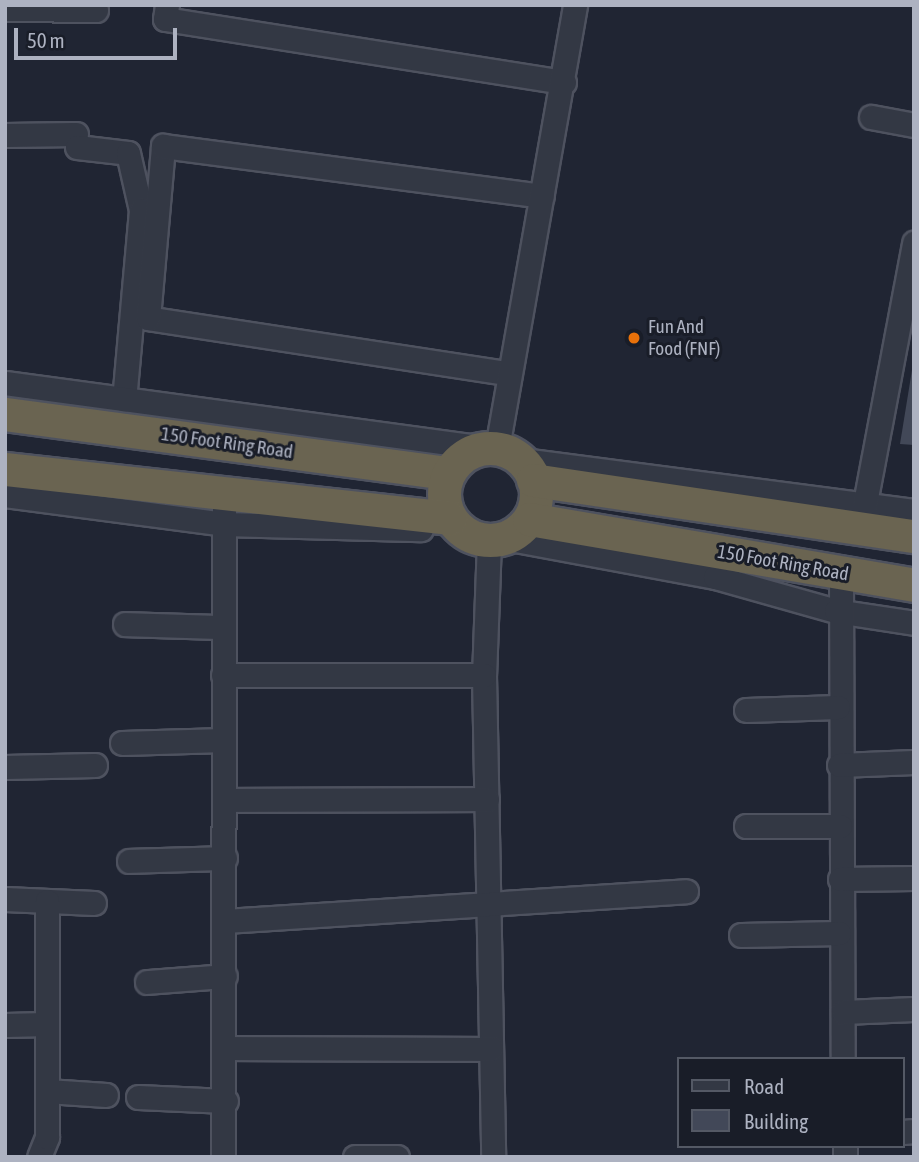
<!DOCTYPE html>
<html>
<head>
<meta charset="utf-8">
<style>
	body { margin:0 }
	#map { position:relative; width:919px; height:1162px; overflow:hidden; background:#202533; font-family:"Asap Condensed",sans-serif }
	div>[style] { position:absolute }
	.building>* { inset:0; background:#424858 }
	.roads { filter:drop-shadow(2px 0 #4e525f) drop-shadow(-2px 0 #4e525f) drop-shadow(0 2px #4e525f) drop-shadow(0 -2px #4e525f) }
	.minor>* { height:23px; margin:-11.5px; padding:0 11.5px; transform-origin:11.5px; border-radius:11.5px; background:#333844 }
	.highway>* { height:33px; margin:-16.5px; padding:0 16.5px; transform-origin:16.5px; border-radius:16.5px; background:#6a6451 }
	.highway>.ring { margin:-16.5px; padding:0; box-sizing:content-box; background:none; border:33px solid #6a6451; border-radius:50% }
	.dots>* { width:19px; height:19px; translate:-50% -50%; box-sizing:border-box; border:4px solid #191d28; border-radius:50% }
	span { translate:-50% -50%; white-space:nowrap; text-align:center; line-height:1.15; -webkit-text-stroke:6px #191d28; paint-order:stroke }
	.poi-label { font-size:19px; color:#adb2c1 }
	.left { translate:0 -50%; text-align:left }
	.street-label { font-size:19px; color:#adb2c1 }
	.frame { position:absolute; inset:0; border:7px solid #adb2c1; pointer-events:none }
	.legend { position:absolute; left:677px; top:1057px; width:228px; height:91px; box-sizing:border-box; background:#191d28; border:2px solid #545965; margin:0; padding:9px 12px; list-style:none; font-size:21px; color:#adb2c1 }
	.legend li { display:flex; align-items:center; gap:14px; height:35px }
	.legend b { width:35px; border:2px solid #545965 }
	.scale { position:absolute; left:14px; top:28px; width:163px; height:32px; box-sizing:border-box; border:4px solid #adb2c1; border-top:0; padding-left:9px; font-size:21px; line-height:24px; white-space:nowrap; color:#adb2c1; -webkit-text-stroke:5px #191d28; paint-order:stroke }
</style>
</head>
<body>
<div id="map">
	<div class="building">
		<i style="clip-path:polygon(912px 370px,914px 371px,914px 445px,900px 444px)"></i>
	</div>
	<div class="roads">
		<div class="minor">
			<i style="left:167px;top:5px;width:14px;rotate:98deg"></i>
			<i style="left:165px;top:19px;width:404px;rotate:9deg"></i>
			<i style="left:5px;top:9px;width:91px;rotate:0.6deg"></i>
			<i style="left:871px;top:117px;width:44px;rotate:10.5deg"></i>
			<i style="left:5px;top:135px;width:71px;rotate:-0.8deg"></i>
			<i style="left:77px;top:147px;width:51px;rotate:6.7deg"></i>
			<i style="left:128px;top:153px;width:58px;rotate:77.2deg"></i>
			<i style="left:141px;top:210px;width:190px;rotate:95.1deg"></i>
			<i style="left:506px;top:373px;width:362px;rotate:-171.3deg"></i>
			<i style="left:148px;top:318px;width:173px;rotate:-85deg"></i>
			<i style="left:163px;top:146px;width:382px;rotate:7.5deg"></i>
			<i style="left:5px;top:383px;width:482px;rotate:7.7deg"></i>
			<i style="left:497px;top:448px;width:450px;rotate:-80deg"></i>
			<i style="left:522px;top:460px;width:395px;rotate:7.4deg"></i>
			<i style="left:5px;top:495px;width:221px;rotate:7.5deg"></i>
			<i style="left:224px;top:524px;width:197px;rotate:1.5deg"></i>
			<i style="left:865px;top:503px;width:265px;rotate:-79.3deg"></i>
			<i style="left:505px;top:538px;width:214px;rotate:10.5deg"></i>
			<i style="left:715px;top:577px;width:126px;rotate:15.7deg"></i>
			<i style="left:836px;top:611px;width:79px;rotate:8.7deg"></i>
			<i style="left:489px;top:541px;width:134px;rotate:92.1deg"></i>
			<i style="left:484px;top:675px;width:482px;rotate:88.9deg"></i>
			<i style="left:841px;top:574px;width:485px;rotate:89.8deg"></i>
			<i style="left:125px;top:624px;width:98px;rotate:1.8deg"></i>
			<i style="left:223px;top:675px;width:261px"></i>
			<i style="left:746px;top:710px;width:92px;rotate:-1.9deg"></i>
			<i style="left:122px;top:743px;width:102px;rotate:-1.7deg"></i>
			<i style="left:839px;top:765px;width:75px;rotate:-2.3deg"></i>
			<i style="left:5px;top:767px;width:90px;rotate:-1.3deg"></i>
			<i style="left:224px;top:800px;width:263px;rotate:-0.2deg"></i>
			<i style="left:746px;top:826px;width:94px"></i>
			<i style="left:129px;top:861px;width:96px;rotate:-1.8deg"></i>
			<i style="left:840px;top:879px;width:74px;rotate:-0.8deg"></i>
			<i style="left:5px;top:899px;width:89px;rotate:2.6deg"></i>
			<i style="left:225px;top:921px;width:462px;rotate:-3.7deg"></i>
			<i style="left:741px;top:935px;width:98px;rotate:-1.2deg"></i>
			<i style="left:147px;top:982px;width:78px;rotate:-4.4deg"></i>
			<i style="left:843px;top:1012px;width:71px;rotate:-2.4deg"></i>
			<i style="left:5px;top:1025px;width:42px;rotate:-1.4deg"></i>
			<i style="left:226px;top:1048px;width:265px;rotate:0.2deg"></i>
			<i style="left:47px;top:1091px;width:59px;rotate:3.9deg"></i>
			<i style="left:138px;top:1097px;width:88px;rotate:2.6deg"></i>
			<i style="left:903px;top:1132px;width:11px;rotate:-5deg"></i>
			<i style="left:845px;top:1146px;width:11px;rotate:90deg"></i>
			<i style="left:39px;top:1157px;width:22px;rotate:-68deg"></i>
			<i style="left:47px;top:1137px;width:236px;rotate:-90deg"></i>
			<i style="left:223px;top:1157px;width:660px;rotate:-89.91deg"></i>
			<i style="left:355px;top:1157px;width:42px"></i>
		</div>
		<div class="highway">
			<i style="left:5px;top:414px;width:447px;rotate:7.6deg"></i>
			<i class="ring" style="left:444px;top:448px;width:59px;height:59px"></i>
			<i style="left:5px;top:469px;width:448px;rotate:6.3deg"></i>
			<i style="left:533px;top:480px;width:385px;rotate:8.4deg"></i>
			<i style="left:529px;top:519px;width:391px;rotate:9.7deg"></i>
		</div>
	</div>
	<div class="dots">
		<i style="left:634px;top:338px;background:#e8710a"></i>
	</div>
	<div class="poi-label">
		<span class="left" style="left:648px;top:338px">Fun And<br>Food (FNF)</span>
	</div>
	<div class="street-label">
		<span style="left:227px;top:443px;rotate:8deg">150 Foot Ring Road</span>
		<span style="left:783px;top:563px;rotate:10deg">150 Foot Ring Road</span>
	</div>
	<div class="frame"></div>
	<ul class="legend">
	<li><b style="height:9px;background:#333844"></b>Road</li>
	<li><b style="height:19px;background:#424858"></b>Building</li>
	</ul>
	<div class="scale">50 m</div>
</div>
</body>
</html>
